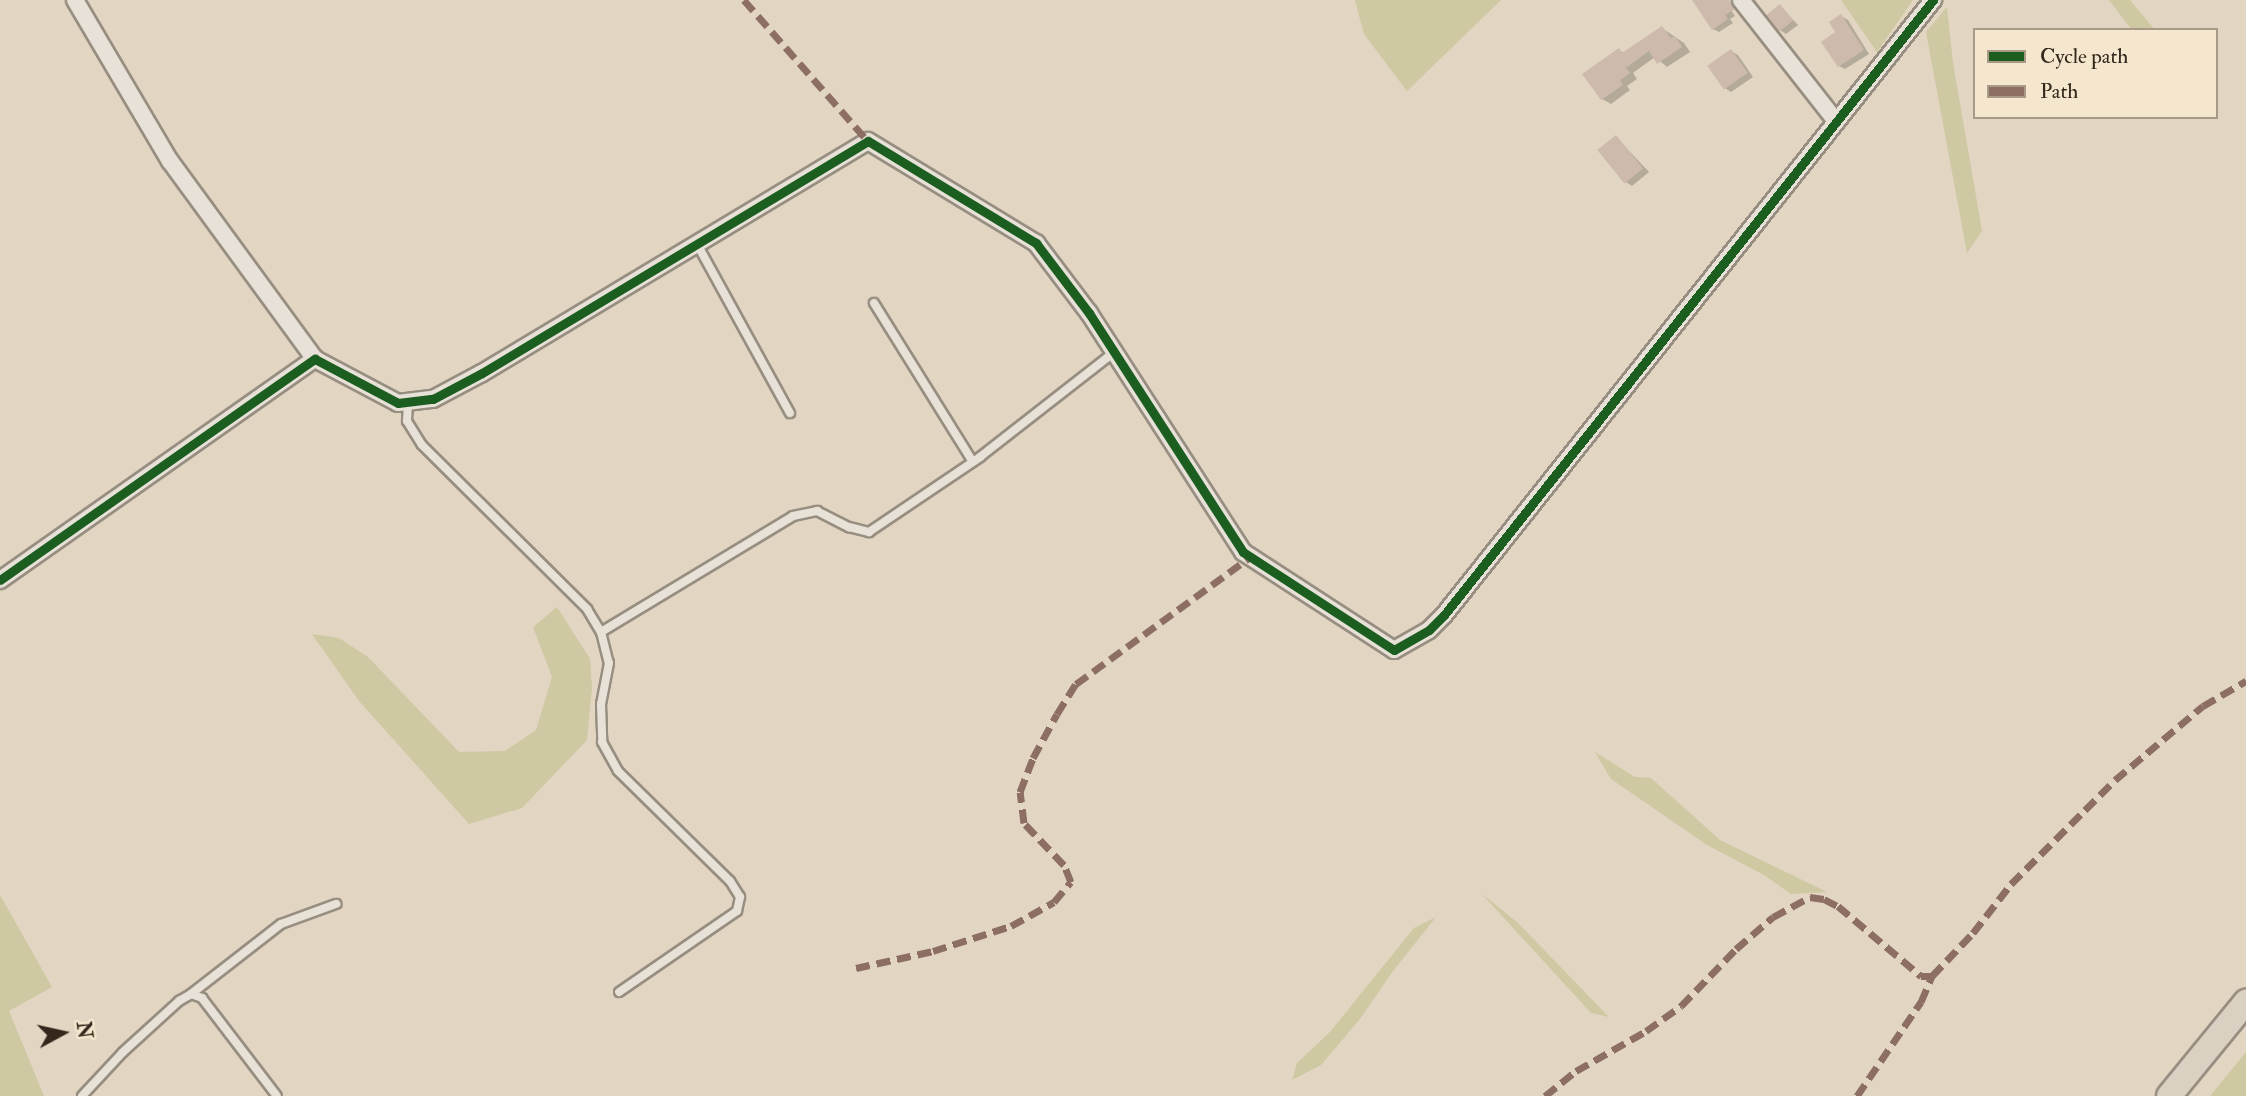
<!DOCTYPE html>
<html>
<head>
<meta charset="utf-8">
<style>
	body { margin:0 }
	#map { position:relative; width:2246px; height:1096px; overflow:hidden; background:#e2d5c1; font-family:"IM FELL Double Pica",serif }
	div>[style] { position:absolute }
	.green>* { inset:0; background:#cec8a3 }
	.shadow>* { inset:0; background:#0003 }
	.building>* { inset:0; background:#cdbaad; transform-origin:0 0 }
	.roads { filter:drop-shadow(2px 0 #978e81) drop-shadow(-2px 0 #978e81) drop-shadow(0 2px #978e81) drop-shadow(0 -2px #978e81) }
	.service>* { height:8px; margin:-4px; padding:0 4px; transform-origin:4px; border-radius:4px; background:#e7e1d7 }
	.minor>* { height:16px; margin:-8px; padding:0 8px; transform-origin:8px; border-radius:8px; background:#e7e1d7 }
	.primary>* { height:24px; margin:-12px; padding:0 12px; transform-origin:12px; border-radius:12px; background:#dbd1c2 }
	.quiet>* { height:7px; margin-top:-3.5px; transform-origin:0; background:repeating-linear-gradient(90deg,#8d6e63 0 14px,transparent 0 21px) }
	.cycleway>* { height:9px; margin:-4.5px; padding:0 4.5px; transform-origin:4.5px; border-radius:4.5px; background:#1b5e20 }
	span { translate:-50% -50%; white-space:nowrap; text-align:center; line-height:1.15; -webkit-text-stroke:5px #f5e6ce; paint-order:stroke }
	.legend { position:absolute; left:1973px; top:28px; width:245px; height:91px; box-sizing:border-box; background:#f5e6ce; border:2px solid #a89a86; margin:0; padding:9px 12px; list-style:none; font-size:21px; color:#35271b }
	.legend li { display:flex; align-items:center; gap:14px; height:35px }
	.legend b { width:35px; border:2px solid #a89a86 }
	.north { position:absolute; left:28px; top:998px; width:70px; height:70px; -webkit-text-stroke:5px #f5e6ce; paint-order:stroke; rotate:82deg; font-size:19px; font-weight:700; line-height:28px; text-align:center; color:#35271b }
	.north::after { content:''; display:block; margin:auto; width:24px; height:32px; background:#35271b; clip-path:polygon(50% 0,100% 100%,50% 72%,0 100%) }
</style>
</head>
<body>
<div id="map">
	<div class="green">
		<i style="clip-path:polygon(1355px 0,1501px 0,1407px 91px,1364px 34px)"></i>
		<i style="clip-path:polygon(1841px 0,1913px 0,1877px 52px)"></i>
		<i style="clip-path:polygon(2109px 0,2130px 0,2155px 30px,2132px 30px)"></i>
		<i style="clip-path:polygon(1947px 7px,1953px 63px,1982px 231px,1967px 253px,1926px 32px)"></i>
		<i style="clip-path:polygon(557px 607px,590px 659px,592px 688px,587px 740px,522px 808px,469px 824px,359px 701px,312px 634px,339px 638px,368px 657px,459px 752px,505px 751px,536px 730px,552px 677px,533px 627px)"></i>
		<i style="clip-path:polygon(1595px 752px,1635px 777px,1651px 778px,1720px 840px,1827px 892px,1791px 894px,1764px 875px,1707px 845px,1611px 779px)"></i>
		<i style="clip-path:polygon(1482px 894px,1518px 923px,1609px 1017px,1591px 1013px)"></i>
		<i style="clip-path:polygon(0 895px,52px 987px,9px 1011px,44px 1096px,0 1096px)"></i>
		<i style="clip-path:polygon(1436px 917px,1393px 971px,1360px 1019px,1321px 1065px,1292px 1080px,1297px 1063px,1330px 1032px,1414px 928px)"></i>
		<i style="clip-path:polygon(2246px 1052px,2246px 1096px,2210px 1096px)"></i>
	</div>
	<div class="shadow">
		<i style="clip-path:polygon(1703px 0,1724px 0,1735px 16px,1730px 19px,1733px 23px,1719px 32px,1713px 29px)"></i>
		<i style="clip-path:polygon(1780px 6px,1798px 25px,1786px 34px,1780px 30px)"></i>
		<i style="clip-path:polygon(1841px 16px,1848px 20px,1869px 54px,1845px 69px,1839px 66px,1838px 32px)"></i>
		<i style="clip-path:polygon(1662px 28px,1684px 43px,1690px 52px,1667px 67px,1655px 57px,1633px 73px,1637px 79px,1627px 86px,1630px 90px,1611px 104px,1602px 99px,1619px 50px,1624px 53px)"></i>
		<i style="clip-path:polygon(1731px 51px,1738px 55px,1753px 77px,1731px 92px,1725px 88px)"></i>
		<i style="clip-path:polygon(1616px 137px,1649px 172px,1632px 186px,1626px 182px)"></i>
	</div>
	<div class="building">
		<i style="clip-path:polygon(1692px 0,1729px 0,1735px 9px,1725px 15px,1728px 19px,1712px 30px)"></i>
		<i style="left:1780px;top:4px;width:21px;height:18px;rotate:51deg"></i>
		<i style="clip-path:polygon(1841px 14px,1864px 50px,1838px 67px,1821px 42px,1835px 32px,1829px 22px)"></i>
		<i style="clip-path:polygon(1662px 26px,1671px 38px,1675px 36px,1682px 47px,1657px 64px,1649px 51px,1626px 68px,1630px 73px,1620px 80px,1623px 85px,1601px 100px,1582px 74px,1619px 48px,1622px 53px)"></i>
		<i style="left:1731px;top:49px;width:29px;height:29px;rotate:55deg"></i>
		<i style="left:1616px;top:135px;width:43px;height:24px;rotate:51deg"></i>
	</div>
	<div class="roads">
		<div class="service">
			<i style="left:697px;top:244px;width:193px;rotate:61.2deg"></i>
			<i style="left:874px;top:303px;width:187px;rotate:58.1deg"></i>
			<i style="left:408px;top:402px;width:19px;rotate:93deg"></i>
			<i style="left:407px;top:421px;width:28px;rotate:58deg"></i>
			<i style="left:422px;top:445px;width:233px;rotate:44.8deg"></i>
			<i style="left:587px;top:609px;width:27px;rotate:59deg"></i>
			<i style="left:601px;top:632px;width:32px;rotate:76deg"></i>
			<i style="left:609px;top:663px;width:42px;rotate:101deg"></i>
			<i style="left:601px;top:704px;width:38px;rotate:88deg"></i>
			<i style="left:602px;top:742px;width:33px;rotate:61deg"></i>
			<i style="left:618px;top:771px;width:157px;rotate:44.5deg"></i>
			<i style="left:730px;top:881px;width:19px;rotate:58deg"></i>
			<i style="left:740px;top:897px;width:14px;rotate:102deg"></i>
			<i style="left:737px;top:911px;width:143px;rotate:145.5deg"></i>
			<i style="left:601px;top:632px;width:224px;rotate:-31.1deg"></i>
			<i style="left:793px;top:516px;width:25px;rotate:-12deg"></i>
			<i style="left:817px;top:511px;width:36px;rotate:27deg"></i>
			<i style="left:849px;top:527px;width:21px;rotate:14deg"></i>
			<i style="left:869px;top:532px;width:134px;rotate:-34deg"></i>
			<i style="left:980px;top:457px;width:169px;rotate:-38deg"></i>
			<i style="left:191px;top:994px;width:114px;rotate:-37.9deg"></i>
			<i style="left:281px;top:924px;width:59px;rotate:-20deg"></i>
			<i style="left:82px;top:1096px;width:60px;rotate:-47deg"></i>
			<i style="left:123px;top:1052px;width:76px;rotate:-42.3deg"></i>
			<i style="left:179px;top:1001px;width:14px;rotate:-30deg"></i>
			<i style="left:191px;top:994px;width:12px;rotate:20deg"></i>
			<i style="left:202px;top:998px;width:123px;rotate:52.6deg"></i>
		</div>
		<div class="minor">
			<i style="left:75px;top:0;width:187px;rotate:59.5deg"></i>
			<i style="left:170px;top:161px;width:245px;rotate:53.8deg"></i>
			<i style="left:1741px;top:0;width:154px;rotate:51.9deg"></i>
			<i style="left:0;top:580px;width:385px;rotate:-35.1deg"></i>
			<i style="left:315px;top:359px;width:94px;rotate:27.9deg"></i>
			<i style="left:398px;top:403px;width:35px;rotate:-7deg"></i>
			<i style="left:433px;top:399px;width:55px;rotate:-28deg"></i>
			<i style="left:482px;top:373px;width:450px;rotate:-31deg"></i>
			<i style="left:868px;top:141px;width:197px;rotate:31.3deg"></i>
			<i style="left:1036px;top:243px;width:88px;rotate:52.9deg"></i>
			<i style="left:1089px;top:313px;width:284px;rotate:57.2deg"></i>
			<i style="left:1243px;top:552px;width:180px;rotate:33deg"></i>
			<i style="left:1394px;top:650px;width:40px;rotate:-29.7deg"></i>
			<i style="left:1429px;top:630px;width:21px;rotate:-45deg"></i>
			<i style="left:1444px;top:615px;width:786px;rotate:-51.51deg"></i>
		</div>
		<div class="primary">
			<i style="left:2169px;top:1096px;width:122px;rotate:-50.7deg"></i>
		</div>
	</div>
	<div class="quiet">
		<i style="left:744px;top:0;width:188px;rotate:48.7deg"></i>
		<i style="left:856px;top:968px;width:79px;rotate:-12.4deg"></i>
		<i style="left:933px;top:951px;width:82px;rotate:-17.8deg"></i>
		<i style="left:1011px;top:926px;width:49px;rotate:-29.2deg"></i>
		<i style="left:1054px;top:902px;width:26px;rotate:-50deg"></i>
		<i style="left:1071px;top:882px;width:18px;rotate:-112deg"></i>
		<i style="left:1064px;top:865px;width:58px;rotate:-133.6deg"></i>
		<i style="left:1024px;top:823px;width:31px;rotate:-97deg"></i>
		<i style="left:1020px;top:792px;width:36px;rotate:-69deg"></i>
		<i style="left:1033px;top:758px;width:50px;rotate:-61.4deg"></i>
		<i style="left:1057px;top:714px;width:36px;rotate:-58deg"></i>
		<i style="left:1076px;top:684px;width:215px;rotate:-36.1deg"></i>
		<i style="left:1545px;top:1096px;width:40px;rotate:-39deg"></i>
		<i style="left:1576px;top:1071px;width:81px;rotate:-29.7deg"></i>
		<i style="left:1646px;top:1031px;width:43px;rotate:-35.5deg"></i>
		<i style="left:1681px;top:1006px;width:79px;rotate:-46deg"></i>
		<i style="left:1736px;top:949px;width:49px;rotate:-40.9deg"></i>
		<i style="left:1773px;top:917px;width:42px;rotate:-28.4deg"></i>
		<i style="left:1810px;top:897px;width:14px;rotate:8deg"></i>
		<i style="left:1824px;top:899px;width:16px;rotate:27deg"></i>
		<i style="left:1838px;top:906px;width:109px;rotate:40.1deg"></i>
		<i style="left:1921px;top:976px;width:11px"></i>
		<i style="left:1932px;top:976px;width:59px;rotate:-46.4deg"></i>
		<i style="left:1973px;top:933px;width:62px;rotate:-52.2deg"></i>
		<i style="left:2011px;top:884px;width:147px;rotate:-45deg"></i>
		<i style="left:2115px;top:780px;width:115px;rotate:-40.1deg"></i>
		<i style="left:2203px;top:706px;width:50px;rotate:-30.2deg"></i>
		<i style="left:1857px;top:1096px;width:114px;rotate:-55.8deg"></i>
		<i style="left:1921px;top:1002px;width:28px;rotate:-67deg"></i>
	</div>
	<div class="cycleway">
		<i style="left:0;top:580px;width:385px;rotate:-35.1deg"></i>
		<i style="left:315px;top:359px;width:94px;rotate:27.9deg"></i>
		<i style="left:398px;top:403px;width:35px;rotate:-7deg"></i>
		<i style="left:433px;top:399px;width:55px;rotate:-28deg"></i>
		<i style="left:482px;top:373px;width:450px;rotate:-31deg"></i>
		<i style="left:868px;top:141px;width:197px;rotate:31.3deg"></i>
		<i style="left:1036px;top:243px;width:88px;rotate:52.9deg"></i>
		<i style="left:1089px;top:313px;width:284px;rotate:57.2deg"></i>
		<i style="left:1243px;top:552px;width:180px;rotate:33deg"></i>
		<i style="left:1394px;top:650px;width:40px;rotate:-29.7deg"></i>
		<i style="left:1429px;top:630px;width:21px;rotate:-45deg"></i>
		<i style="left:1444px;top:615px;width:786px;rotate:-51.51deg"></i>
	</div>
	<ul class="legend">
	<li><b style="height:9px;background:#1b5e20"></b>Cycle path</li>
	<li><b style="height:9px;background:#8d6e63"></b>Path</li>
	</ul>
	<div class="north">N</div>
</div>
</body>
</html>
